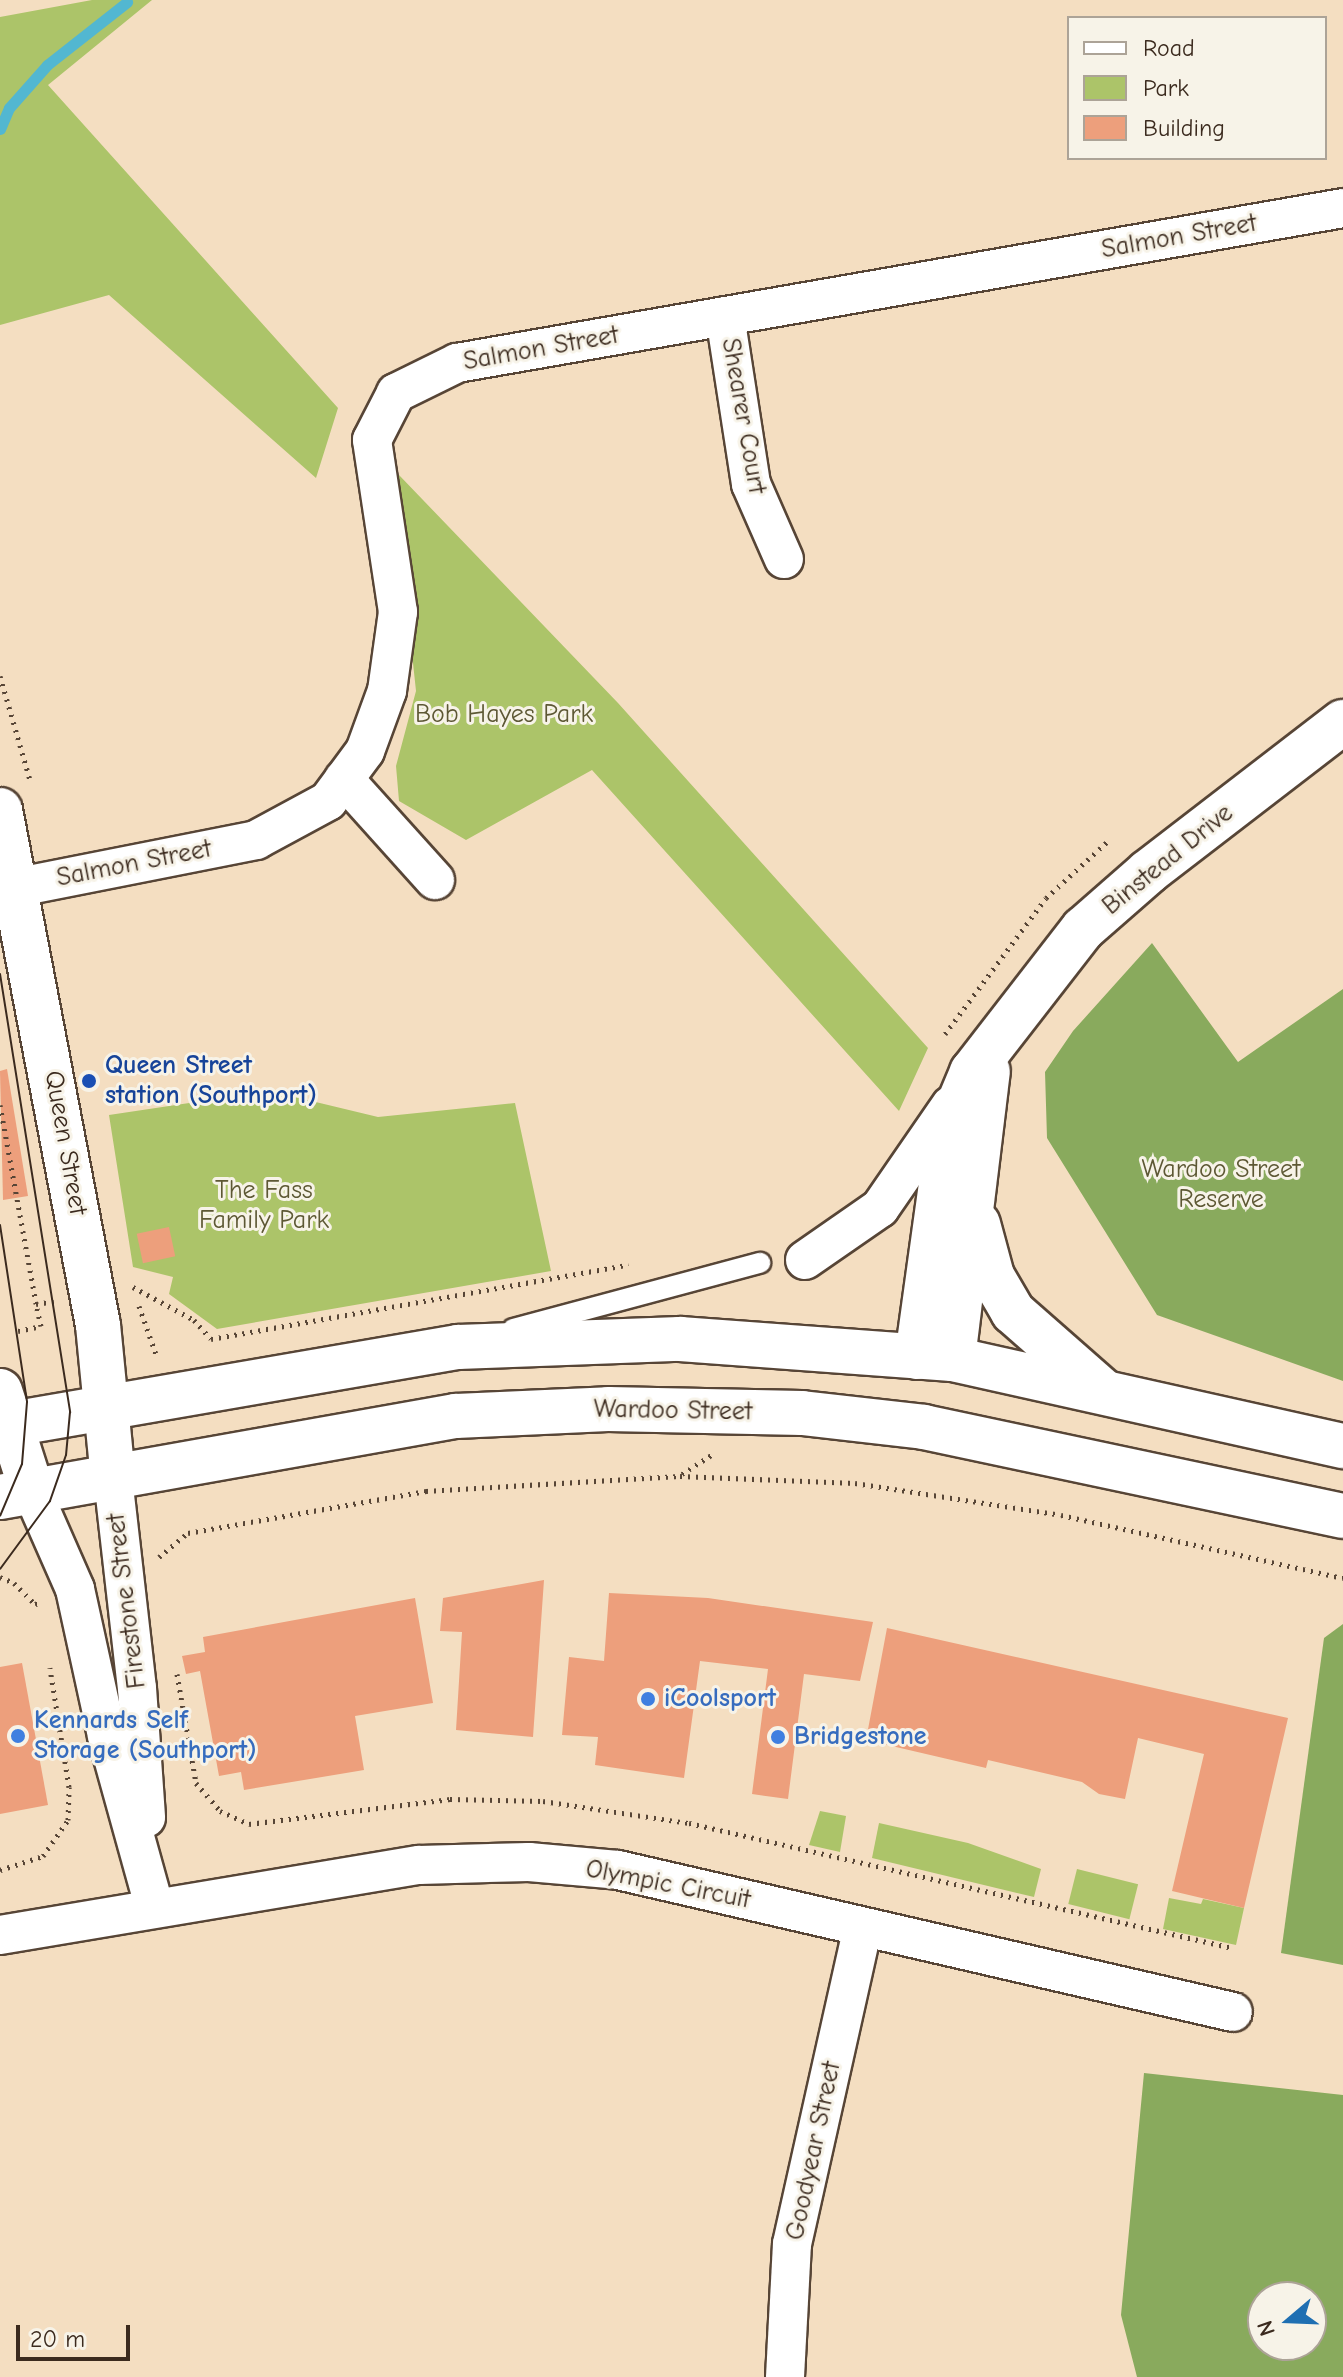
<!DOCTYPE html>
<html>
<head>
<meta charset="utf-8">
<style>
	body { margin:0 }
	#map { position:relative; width:1343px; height:2377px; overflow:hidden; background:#f4dec1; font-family:"Comic Neue",sans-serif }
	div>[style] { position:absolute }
	.green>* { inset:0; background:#acc469; transform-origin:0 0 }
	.forest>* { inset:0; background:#89aa5d }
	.stream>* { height:11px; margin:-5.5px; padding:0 5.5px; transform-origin:5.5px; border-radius:5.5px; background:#52b7d1 }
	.building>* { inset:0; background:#ed9f7c; transform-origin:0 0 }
	.path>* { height:5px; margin-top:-2.5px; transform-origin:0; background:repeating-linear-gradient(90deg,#574536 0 2px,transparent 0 8px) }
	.roads { filter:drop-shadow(2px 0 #574536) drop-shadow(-2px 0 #574536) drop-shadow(0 2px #574536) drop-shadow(0 -2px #574536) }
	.service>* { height:20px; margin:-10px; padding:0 10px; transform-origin:10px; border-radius:10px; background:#fff }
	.minor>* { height:38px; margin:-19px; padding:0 19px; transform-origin:19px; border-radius:19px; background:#fff }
	.tertiary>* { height:44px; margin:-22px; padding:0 22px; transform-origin:22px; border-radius:22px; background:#fff }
	.secondary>* { height:44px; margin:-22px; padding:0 22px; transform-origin:22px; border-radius:22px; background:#fff }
	.tram>* { height:2px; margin:-1px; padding:0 1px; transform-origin:1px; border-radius:1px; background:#3b2a1e }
	.dots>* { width:22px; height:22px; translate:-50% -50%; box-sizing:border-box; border:4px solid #f7f3e8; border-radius:50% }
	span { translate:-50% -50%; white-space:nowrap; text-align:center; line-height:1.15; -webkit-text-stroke:6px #f7f3e8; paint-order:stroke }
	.street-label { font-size:26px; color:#3b2a1e }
	.park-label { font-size:26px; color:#5d5834 }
	.transit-label { font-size:26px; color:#164399; font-weight:700 }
	.left { translate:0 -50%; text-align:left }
	.shop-label { font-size:26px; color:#366cbe; font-weight:700 }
	.legend { position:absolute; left:1067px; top:16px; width:260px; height:144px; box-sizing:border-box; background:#f7f3e8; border:2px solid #aca397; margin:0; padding:10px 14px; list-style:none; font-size:24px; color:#3b2a1e }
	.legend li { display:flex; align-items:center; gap:16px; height:40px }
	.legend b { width:40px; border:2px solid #aca397 }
	.north { position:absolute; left:1247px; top:2281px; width:80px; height:80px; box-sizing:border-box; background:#f7f3e8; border:2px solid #aca397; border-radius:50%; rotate:251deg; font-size:22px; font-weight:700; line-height:32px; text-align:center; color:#3b2a1e }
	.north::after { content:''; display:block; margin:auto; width:28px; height:36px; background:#1f6fb2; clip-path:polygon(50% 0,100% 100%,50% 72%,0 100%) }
	.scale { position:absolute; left:16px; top:2325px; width:114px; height:36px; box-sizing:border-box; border:4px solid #3b2a1e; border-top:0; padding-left:10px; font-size:24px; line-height:28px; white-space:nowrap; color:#3b2a1e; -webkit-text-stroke:6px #f7f3e8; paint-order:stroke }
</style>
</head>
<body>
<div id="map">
	<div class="green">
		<i style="clip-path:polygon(92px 0,152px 0,48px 85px,338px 408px,316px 478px,109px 295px,0 325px,0 17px)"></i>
		<i style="clip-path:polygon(399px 475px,618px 703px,928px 1048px,899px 1111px,592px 770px,466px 840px,399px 801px,396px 766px,416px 691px,400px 542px)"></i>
		<i style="clip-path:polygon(270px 1091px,378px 1117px,515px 1103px,551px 1271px,217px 1329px,169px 1294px,173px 1277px,133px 1267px,109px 1115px)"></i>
		<i style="clip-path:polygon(820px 1811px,846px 1816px,840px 1852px,809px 1845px)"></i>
		<i style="clip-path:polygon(879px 1823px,968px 1843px,1041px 1869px,1034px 1897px,872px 1858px)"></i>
		<i style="left:1077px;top:1869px;width:63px;height:36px;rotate:14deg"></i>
		<i style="clip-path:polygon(1169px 1898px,1201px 1904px,1203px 1899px,1244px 1908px,1236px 1945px,1163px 1929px)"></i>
	</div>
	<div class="forest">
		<i style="clip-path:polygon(1152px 943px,1238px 1062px,1343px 989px,1343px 1381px,1157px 1315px,1047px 1138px,1045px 1072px,1073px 1031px)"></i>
		<i style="clip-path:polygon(1343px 1624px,1343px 1965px,1281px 1953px,1324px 1638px)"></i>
		<i style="clip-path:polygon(evenodd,1144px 2073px,1343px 2095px,1343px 2377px,1137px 2377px,1121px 2315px,1144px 2073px,1311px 2297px,1311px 2345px,1263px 2345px,1263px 2297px,1311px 2297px)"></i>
	</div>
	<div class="stream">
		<i style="left:0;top:129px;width:23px;rotate:-67deg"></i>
		<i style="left:9px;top:108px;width:57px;rotate:-48.5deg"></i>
		<i style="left:47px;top:65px;width:102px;rotate:-38.2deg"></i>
	</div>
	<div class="building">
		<i style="clip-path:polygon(7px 1069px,28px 1196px,3px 1200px,0 1071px)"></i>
		<i style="left:169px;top:1227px;width:30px;height:33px;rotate:78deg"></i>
		<i style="clip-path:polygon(544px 1580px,533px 1737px,456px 1730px,462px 1632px,440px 1631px,443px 1598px)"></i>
		<i style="clip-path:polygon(609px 1593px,708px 1598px,873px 1622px,860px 1681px,804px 1674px,788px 1799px,752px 1794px,768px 1669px,700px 1661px,684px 1778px,595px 1765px,598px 1737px,562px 1735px,569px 1657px,604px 1661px)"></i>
		<i style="clip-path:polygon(415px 1598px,433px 1703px,355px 1716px,364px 1770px,244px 1790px,241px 1772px,219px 1776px,200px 1671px,186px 1674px,182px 1656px,205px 1652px,203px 1637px)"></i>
		<i style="clip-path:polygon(887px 1628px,1288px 1718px,1244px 1908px,1172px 1891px,1204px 1754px,1138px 1738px,1125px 1799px,1099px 1794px,1082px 1782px,988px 1760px,986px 1768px,866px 1740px)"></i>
		<i style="clip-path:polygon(22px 1663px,48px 1805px,0 1814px,0 1667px)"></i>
	</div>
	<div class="path">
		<i style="left:0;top:676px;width:108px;rotate:73.9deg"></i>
		<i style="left:945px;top:1034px;width:169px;rotate:-53.4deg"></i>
		<i style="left:1046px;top:898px;width:83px;rotate:-42.6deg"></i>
		<i style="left:0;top:1105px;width:202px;rotate:79.7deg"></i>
		<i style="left:133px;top:1287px;width:69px;rotate:28.4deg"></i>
		<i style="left:194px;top:1320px;width:25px;rotate:48deg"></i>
		<i style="left:211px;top:1339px;width:424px;rotate:-10.1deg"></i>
		<i style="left:139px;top:1306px;width:54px;rotate:70.6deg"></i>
		<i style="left:18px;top:1331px;width:24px;rotate:-12deg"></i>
		<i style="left:41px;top:1326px;width:23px;rotate:-103deg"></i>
		<i style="left:36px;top:1304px;width:18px;rotate:-9deg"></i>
		<i style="left:682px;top:1474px;width:38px;rotate:-33deg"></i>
		<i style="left:159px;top:1557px;width:38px;rotate:-40deg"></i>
		<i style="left:188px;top:1533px;width:242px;rotate:-10deg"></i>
		<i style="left:426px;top:1491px;width:254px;rotate:-3.4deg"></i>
		<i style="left:680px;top:1476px;width:175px;rotate:2.3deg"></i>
		<i style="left:855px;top:1483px;width:208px;rotate:8.8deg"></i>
		<i style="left:1061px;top:1515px;width:289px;rotate:12.6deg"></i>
		<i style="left:0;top:1577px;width:15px;rotate:23deg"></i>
		<i style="left:14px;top:1583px;width:30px;rotate:45deg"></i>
		<i style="left:35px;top:1604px;width:7px;rotate:-16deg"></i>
		<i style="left:177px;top:1674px;width:111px;rotate:80.1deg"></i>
		<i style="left:196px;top:1783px;width:37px;rotate:49deg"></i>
		<i style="left:220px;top:1811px;width:32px;rotate:24deg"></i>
		<i style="left:249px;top:1824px;width:203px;rotate:-7.1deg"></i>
		<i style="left:450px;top:1799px;width:93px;rotate:1.2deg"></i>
		<i style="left:543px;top:1801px;width:148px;rotate:8.6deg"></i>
		<i style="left:689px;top:1823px;width:558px;rotate:12.94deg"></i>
		<i style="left:0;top:1870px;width:45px;rotate:-18deg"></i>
		<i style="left:43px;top:1856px;width:44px;rotate:-55.2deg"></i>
		<i style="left:68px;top:1820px;width:33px;rotate:-88deg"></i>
		<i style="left:69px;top:1787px;width:121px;rotate:-99.1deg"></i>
	</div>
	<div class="roads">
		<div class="service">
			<i style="left:513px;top:1329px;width:256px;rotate:-15deg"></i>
		</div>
		<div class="minor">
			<i style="left:725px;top:316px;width:170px;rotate:81.2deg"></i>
			<i style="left:751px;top:484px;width:82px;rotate:66.3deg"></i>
			<i style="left:344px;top:779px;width:136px;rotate:48deg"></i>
			<i style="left:19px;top:887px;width:242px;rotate:-11.2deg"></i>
			<i style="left:256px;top:840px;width:82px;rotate:-28.4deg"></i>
			<i style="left:328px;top:801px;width:62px;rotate:-53.5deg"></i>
			<i style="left:365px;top:751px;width:64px;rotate:-69.9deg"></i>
			<i style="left:387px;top:691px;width:80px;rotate:-82.1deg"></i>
			<i style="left:398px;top:612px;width:174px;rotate:-98.6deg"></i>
			<i style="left:372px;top:440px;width:53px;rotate:-62.9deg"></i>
			<i style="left:396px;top:393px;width:68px;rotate:-26.2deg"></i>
			<i style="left:457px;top:363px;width:899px;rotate:-9.92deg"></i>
			<i style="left:805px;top:1260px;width:91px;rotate:-34.7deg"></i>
			<i style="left:880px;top:1208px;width:125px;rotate:-55.4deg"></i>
			<i style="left:113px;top:1478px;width:211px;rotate:83.5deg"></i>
			<i style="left:137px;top:1688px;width:130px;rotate:86deg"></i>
			<i style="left:32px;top:1491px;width:107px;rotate:66.3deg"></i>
			<i style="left:75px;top:1589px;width:150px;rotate:77.7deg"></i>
			<i style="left:107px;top:1736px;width:176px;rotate:74.5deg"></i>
			<i style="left:0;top:1935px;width:425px;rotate:-9.5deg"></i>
			<i style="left:419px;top:1865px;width:110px;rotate:-1.6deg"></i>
			<i style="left:529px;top:1862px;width:89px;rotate:5.1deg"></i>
			<i style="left:618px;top:1870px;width:631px;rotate:13deg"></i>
			<i style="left:785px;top:2377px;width:133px;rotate:-87deg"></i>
			<i style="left:792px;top:2244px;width:325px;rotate:-77.4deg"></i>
		</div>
		<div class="tertiary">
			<i style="left:0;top:810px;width:524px;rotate:79.23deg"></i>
			<i style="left:98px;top:1325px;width:154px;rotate:84.4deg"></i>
			<i style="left:978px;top:1224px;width:54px;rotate:74.9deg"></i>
			<i style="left:992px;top:1276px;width:42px;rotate:59.7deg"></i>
			<i style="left:1013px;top:1312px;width:120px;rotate:41.3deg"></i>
			<i style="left:917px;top:1357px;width:232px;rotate:-82.1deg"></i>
			<i style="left:949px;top:1127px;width:60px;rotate:-67.3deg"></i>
			<i style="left:972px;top:1072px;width:181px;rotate:-52.2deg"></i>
			<i style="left:1083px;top:929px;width:86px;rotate:-41.2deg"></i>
			<i style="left:1148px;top:872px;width:246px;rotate:-37.6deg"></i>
			<i style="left:953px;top:1359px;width:290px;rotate:-83.1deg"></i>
			<i style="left:0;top:1391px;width:105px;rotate:72.3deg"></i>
		</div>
		<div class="secondary">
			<i style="left:0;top:1426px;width:465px;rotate:-9.8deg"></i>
			<i style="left:458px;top:1347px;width:222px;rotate:-2.1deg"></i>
			<i style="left:680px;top:1339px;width:274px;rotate:4.2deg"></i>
			<i style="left:953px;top:1359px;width:400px;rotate:12.6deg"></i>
			<i style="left:0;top:1497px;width:463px;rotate:-10.1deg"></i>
			<i style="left:456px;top:1416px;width:152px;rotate:-2.6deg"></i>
			<i style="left:608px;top:1409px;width:194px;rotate:1.2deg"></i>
			<i style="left:802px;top:1413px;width:123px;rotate:6.5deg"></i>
			<i style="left:924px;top:1427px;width:428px;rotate:12deg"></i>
		</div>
	</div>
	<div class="tram">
		<i style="left:0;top:974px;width:444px;rotate:80.9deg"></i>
		<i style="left:70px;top:1412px;width:43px;rotate:95.3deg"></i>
		<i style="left:66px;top:1455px;width:49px;rotate:109.2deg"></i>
		<i style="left:50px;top:1501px;width:84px;rotate:126.3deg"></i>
		<i style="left:0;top:1225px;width:179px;rotate:81.3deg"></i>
		<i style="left:27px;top:1402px;width:62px;rotate:94.6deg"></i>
		<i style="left:22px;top:1464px;width:56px;rotate:112.9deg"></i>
	</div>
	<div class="dots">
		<i style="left:89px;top:1081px;background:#1a4fb4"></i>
		<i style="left:648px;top:1699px;background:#3f7fe0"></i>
		<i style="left:18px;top:1736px;background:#3f7fe0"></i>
		<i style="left:778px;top:1737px;background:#3f7fe0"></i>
	</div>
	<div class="street-label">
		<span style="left:1179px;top:237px;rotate:-10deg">Salmon Street</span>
		<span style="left:541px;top:349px;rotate:-10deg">Salmon Street</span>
		<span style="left:743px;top:416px;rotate:80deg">Shearer Court</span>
		<span style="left:1168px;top:860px;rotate:-39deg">Binstead Drive</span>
		<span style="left:134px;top:864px;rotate:-11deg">Salmon Street</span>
		<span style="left:65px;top:1143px;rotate:80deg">Queen Street</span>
		<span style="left:673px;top:1411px;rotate:1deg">Wardoo Street</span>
		<span style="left:127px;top:1601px;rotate:-97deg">Firestone Street</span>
		<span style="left:668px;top:1885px;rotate:11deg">Olympic Circuit</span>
		<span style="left:814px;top:2151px;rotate:-78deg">Goodyear Street</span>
	</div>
	<div class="park-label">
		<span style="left:504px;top:715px">Bob Hayes Park</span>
		<span style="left:1221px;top:1185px">Wardoo Street<br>Reserve</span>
		<span style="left:264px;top:1206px">The Fass<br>Family Park</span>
	</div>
	<div class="transit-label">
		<span class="left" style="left:105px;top:1081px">Queen Street<br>station (Southport)</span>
	</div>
	<div class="shop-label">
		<span class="left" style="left:664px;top:1699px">iCoolsport</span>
		<span class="left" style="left:34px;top:1736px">Kennards Self<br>Storage (Southport)</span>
		<span class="left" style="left:794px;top:1737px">Bridgestone</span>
	</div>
	<ul class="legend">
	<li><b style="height:10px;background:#fff"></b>Road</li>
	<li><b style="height:22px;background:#acc469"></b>Park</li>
	<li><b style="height:22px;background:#ed9f7c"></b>Building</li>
	</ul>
	<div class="north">N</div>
	<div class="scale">20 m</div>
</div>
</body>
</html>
